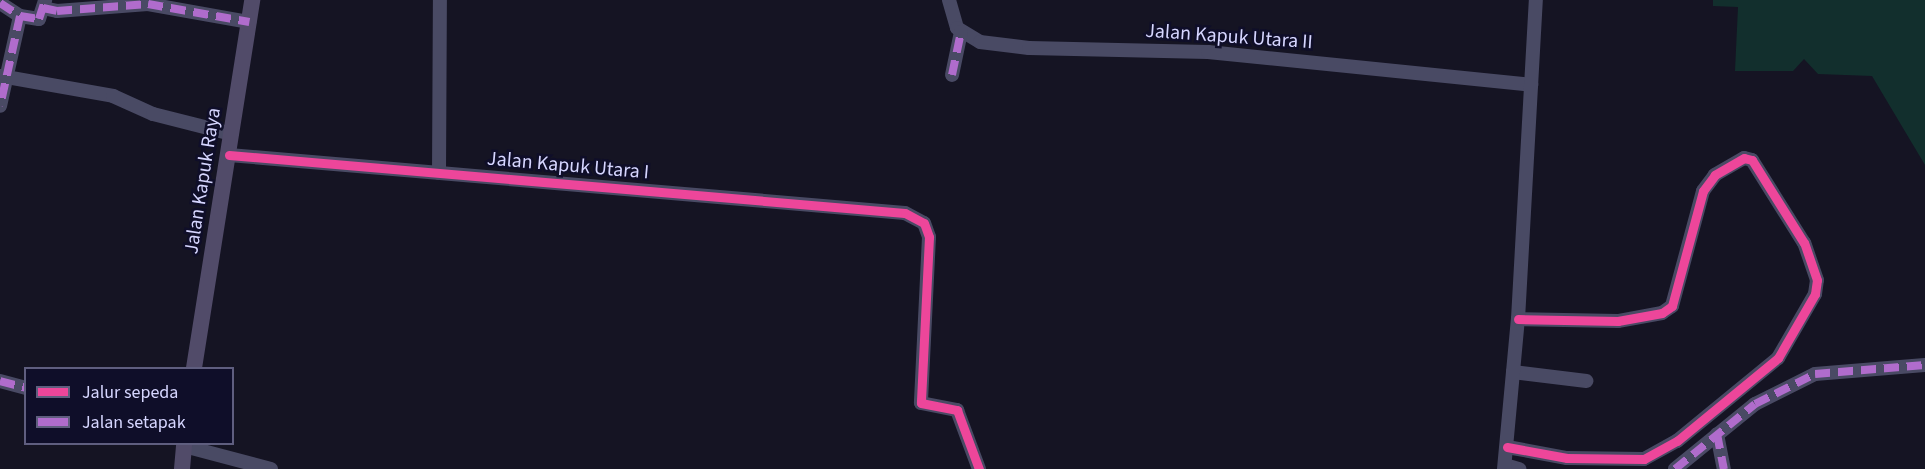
<!DOCTYPE html>
<html>
<head>
<meta charset="utf-8">
<style>
	body { margin:0 }
	#map { position:relative; width:1925px; height:469px; overflow:hidden; background:#151423; font-family:"Source Sans 3",sans-serif }
	div>[style] { position:absolute }
	.green>* { inset:0; background:#122f2d }
	.minor>* { height:14px; margin:-7px; padding:0 7px; transform-origin:7px; border-radius:7px; background:#494a64 }
	.major>* { height:16px; margin:-8px; padding:0 8px; transform-origin:8px; border-radius:8px; background:#514b69 }
	.quiet>* { height:8px; margin-top:-4px; transform-origin:0; background:repeating-linear-gradient(90deg,#b06ccc 0 15px,transparent 0 23px) }
	.cycleway>* { height:9px; margin:-4.5px; padding:0 4.5px; transform-origin:4.5px; border-radius:4.5px; background:#ed469a }
	span { translate:-50% -50%; white-space:nowrap; text-align:center; line-height:1.15; -webkit-text-stroke:5px #0f0e29; paint-order:stroke }
	.street-label { font-size:20px; color:#d6d6ff }
	.legend { position:absolute; left:24px; top:367px; width:210px; height:78px; box-sizing:border-box; background:#0f0e29; border:2px solid #5f5e7f; margin:0; padding:8px 10px; list-style:none; font-size:18px; color:#d6d6ff }
	.legend li { display:flex; align-items:center; gap:12px; height:30px }
	.legend b { width:30px; border:2px solid #5f5e7f }
</style>
</head>
<body>
<div id="map">
	<div class="green">
		<i style="clip-path:polygon(1713px 0,1925px 0,1925px 165px,1872px 76px,1818px 74px,1804px 59px,1793px 71px,1735px 71px,1738px 7px,1713px 6px)"></i>
	</div>
	<div class="minor">
		<i style="left:949px;top:0;width:29px;rotate:74deg"></i>
		<i style="left:957px;top:28px;width:27px;rotate:31deg"></i>
		<i style="left:980px;top:42px;width:49px;rotate:7deg"></i>
		<i style="left:1029px;top:48px;width:179px;rotate:1.3deg"></i>
		<i style="left:1208px;top:52px;width:325px;rotate:5.8deg"></i>
		<i style="left:0;top:3px;width:24px;rotate:33deg"></i>
		<i style="left:20px;top:16px;width:92px;rotate:102.5deg"></i>
		<i style="left:43px;top:8px;width:14px;rotate:12deg"></i>
		<i style="left:57px;top:11px;width:91px;rotate:-4.4deg"></i>
		<i style="left:148px;top:4px;width:103px;rotate:10.1deg"></i>
		<i style="left:20px;top:16px;width:19px;rotate:9deg"></i>
		<i style="left:39px;top:19px;width:20px;rotate:-72deg"></i>
		<i style="left:952px;top:75px;width:44px;rotate:-78.2deg"></i>
		<i style="left:0;top:76px;width:115px;rotate:10deg"></i>
		<i style="left:113px;top:96px;width:44px;rotate:24.2deg"></i>
		<i style="left:153px;top:114px;width:81px;rotate:14.2deg"></i>
		<i style="left:229px;top:155px;width:678px;rotate:4.9deg"></i>
		<i style="left:905px;top:213px;width:21px;rotate:28deg"></i>
		<i style="left:924px;top:223px;width:15px;rotate:70deg"></i>
		<i style="left:929px;top:237px;width:166px;rotate:92.8deg"></i>
		<i style="left:921px;top:403px;width:37px;rotate:11deg"></i>
		<i style="left:957px;top:410px;width:63px;rotate:69.6deg"></i>
		<i style="left:439px;top:173px;width:173px;rotate:-89.7deg"></i>
		<i style="left:1513px;top:372px;width:74px;rotate:7deg"></i>
		<i style="left:0;top:381px;width:27px;rotate:15deg"></i>
		<i style="left:1717px;top:434px;width:36px;rotate:79deg"></i>
		<i style="left:184px;top:446px;width:90px;rotate:14.8deg"></i>
		<i style="left:1507px;top:447px;width:61px;rotate:10.4deg"></i>
		<i style="left:1567px;top:458px;width:77px;rotate:0.7deg"></i>
		<i style="left:1644px;top:459px;width:38px;rotate:-29deg"></i>
		<i style="left:1677px;top:441px;width:131px;rotate:-39.4deg"></i>
		<i style="left:1778px;top:358px;width:74px;rotate:-60deg"></i>
		<i style="left:1815px;top:294px;width:14px;rotate:-82deg"></i>
		<i style="left:1817px;top:280px;width:39px;rotate:-109deg"></i>
		<i style="left:1804px;top:243px;width:98px;rotate:-122.1deg"></i>
		<i style="left:1752px;top:160px;width:8px;rotate:-166deg"></i>
		<i style="left:1744px;top:158px;width:34px;rotate:150deg"></i>
		<i style="left:1715px;top:175px;width:20px;rotate:127deg"></i>
		<i style="left:1703px;top:191px;width:119px;rotate:105.1deg"></i>
		<i style="left:1672px;top:306px;width:12px;rotate:145deg"></i>
		<i style="left:1662px;top:313px;width:45px;rotate:169.7deg"></i>
		<i style="left:1618px;top:321px;width:100px;rotate:-178.9deg"></i>
		<i style="left:1505px;top:465px;width:15px;rotate:16deg"></i>
		<i style="left:1504px;top:469px;width:151px;rotate:-84.7deg"></i>
		<i style="left:1518px;top:319px;width:320px;rotate:-86.8deg"></i>
		<i style="left:1675px;top:469px;width:103px;rotate:-39.1deg"></i>
		<i style="left:1755px;top:404px;width:67px;rotate:-26.6deg"></i>
		<i style="left:1815px;top:374px;width:110px;rotate:-4.7deg"></i>
	</div>
	<div class="major">
		<i style="left:194px;top:368px;width:373px;rotate:-81deg"></i>
		<i style="left:182px;top:469px;width:25px;rotate:-85deg"></i>
	</div>
	<div class="quiet">
		<i style="left:0;top:3px;width:24px;rotate:33deg"></i>
		<i style="left:20px;top:16px;width:92px;rotate:102.5deg"></i>
		<i style="left:43px;top:8px;width:14px;rotate:12deg"></i>
		<i style="left:57px;top:11px;width:91px;rotate:-4.4deg"></i>
		<i style="left:148px;top:4px;width:103px;rotate:10.1deg"></i>
		<i style="left:20px;top:16px;width:19px;rotate:9deg"></i>
		<i style="left:39px;top:19px;width:20px;rotate:-72deg"></i>
		<i style="left:952px;top:75px;width:44px;rotate:-78.2deg"></i>
		<i style="left:0;top:381px;width:27px;rotate:15deg"></i>
		<i style="left:1717px;top:434px;width:36px;rotate:79deg"></i>
		<i style="left:1675px;top:469px;width:103px;rotate:-39.1deg"></i>
		<i style="left:1755px;top:404px;width:67px;rotate:-26.6deg"></i>
		<i style="left:1815px;top:374px;width:110px;rotate:-4.7deg"></i>
	</div>
	<div class="cycleway">
		<i style="left:229px;top:155px;width:678px;rotate:4.9deg"></i>
		<i style="left:905px;top:213px;width:21px;rotate:28deg"></i>
		<i style="left:924px;top:223px;width:15px;rotate:70deg"></i>
		<i style="left:929px;top:237px;width:166px;rotate:92.8deg"></i>
		<i style="left:921px;top:403px;width:37px;rotate:11deg"></i>
		<i style="left:957px;top:410px;width:63px;rotate:69.6deg"></i>
		<i style="left:1507px;top:447px;width:61px;rotate:10.4deg"></i>
		<i style="left:1567px;top:458px;width:77px;rotate:0.7deg"></i>
		<i style="left:1644px;top:459px;width:38px;rotate:-29deg"></i>
		<i style="left:1677px;top:441px;width:131px;rotate:-39.4deg"></i>
		<i style="left:1778px;top:358px;width:74px;rotate:-60deg"></i>
		<i style="left:1815px;top:294px;width:14px;rotate:-82deg"></i>
		<i style="left:1817px;top:280px;width:39px;rotate:-109deg"></i>
		<i style="left:1804px;top:243px;width:98px;rotate:-122.1deg"></i>
		<i style="left:1752px;top:160px;width:8px;rotate:-166deg"></i>
		<i style="left:1744px;top:158px;width:34px;rotate:150deg"></i>
		<i style="left:1715px;top:175px;width:20px;rotate:127deg"></i>
		<i style="left:1703px;top:191px;width:119px;rotate:105.1deg"></i>
		<i style="left:1672px;top:306px;width:12px;rotate:145deg"></i>
		<i style="left:1662px;top:313px;width:45px;rotate:169.7deg"></i>
		<i style="left:1618px;top:321px;width:100px;rotate:-178.9deg"></i>
	</div>
	<div class="street-label">
		<span style="left:1229px;top:37px;rotate:4deg">Jalan Kapuk Utara II</span>
		<span style="left:568px;top:166px;rotate:5deg">Jalan Kapuk Utara I</span>
		<span style="left:203px;top:181px;rotate:-81deg">Jalan Kapuk Raya</span>
	</div>
	<ul class="legend">
	<li><b style="height:8px;background:#ed469a"></b>Jalur sepeda</li>
	<li><b style="height:8px;background:#b06ccc"></b>Jalan setapak</li>
	</ul>
</div>
</body>
</html>
